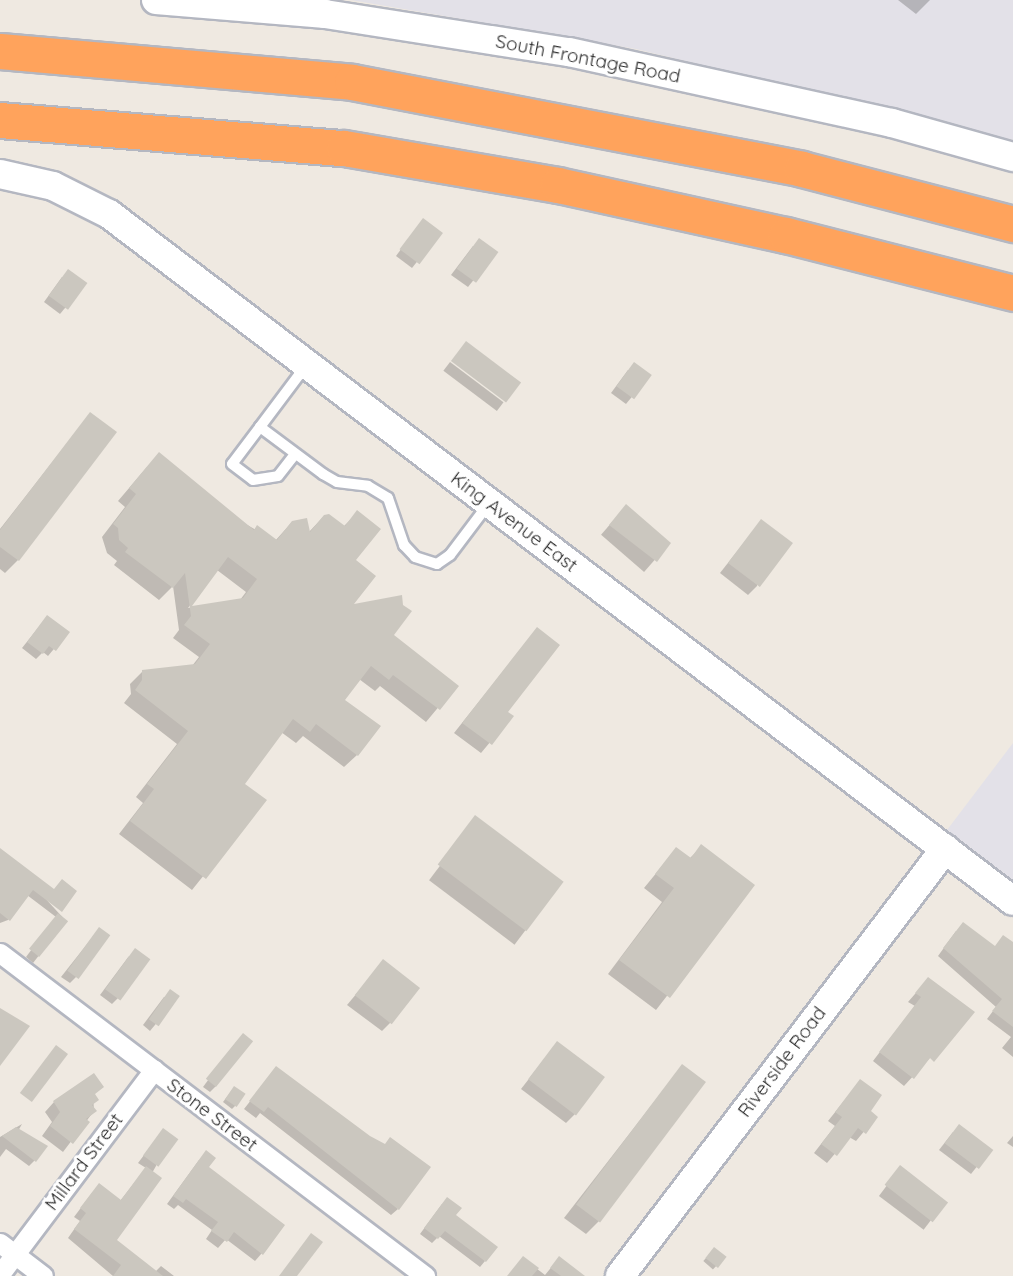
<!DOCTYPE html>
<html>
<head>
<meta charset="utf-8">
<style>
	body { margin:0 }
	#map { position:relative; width:1013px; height:1276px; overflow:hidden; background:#efe9e1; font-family:Quicksand,sans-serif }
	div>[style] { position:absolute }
	.industrial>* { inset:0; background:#e3e1e8 }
	.shadow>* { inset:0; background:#0003; transform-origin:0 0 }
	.building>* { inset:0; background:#cbc7bf; transform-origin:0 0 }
	.roads { filter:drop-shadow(2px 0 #b4b7c1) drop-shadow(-2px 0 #b4b7c1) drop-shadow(0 2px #b4b7c1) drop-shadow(0 -2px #b4b7c1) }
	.lane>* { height:10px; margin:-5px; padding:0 5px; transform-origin:5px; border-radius:5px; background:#fff }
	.street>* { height:19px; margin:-9.5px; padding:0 9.5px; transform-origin:9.5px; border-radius:9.5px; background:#fff }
	.secondary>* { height:28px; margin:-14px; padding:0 14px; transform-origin:14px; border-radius:14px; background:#fff }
	.highway>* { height:35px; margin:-17.5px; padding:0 17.5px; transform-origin:17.5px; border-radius:17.5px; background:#ffa35c }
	span { translate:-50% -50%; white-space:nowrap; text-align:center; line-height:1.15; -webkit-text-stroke:6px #fff; paint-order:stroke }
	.street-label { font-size:19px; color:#2e2e2e }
</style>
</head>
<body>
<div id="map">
	<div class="industrial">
		<i style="clip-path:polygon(351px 0,1013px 0,1013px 140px,636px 49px)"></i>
		<i style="clip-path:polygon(1013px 743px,1013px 880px,947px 830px)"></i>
	</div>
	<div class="shadow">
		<i style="clip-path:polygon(898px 0,930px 0,916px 14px)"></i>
		<i style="clip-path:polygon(418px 226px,440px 233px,412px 268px,396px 256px)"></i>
		<i style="clip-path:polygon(473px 246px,495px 253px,468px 287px,451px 275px)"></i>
		<i style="clip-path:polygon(62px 277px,85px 284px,60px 314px,44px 302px)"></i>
		<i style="left:450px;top:362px;width:67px;height:11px;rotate:37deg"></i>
		<i style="clip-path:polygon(628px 370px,649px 376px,626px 404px,611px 393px)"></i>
		<i style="clip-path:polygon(90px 414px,18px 560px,5px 573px,0 569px,0 529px)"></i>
		<i style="clip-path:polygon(evenodd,147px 467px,275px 541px,292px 522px,308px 533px,324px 516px,343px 527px,357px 513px,349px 606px,456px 686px,426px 722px,380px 686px,375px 691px,359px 679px,343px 700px,357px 755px,344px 767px,303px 736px,296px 743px,281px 732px,243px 784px,264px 800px,192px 890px,119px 834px,143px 803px,136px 797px,177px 744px,124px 703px,131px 694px,130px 684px,142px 672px,192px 666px,199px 657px,173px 638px,179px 630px,173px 586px,159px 600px,114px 565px,117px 561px,107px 553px,102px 537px,125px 507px,118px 501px,147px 467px,217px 570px,246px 592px,240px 600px,188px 608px,217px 570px)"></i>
		<i style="left:626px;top:506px;width:57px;height:38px;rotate:41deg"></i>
		<i style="clip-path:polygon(761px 521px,757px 586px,748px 595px,720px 573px)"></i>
		<i style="clip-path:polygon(42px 623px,68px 632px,48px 656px,43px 652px,36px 659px,22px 648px)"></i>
		<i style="clip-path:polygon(537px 629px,505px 712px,511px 717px,481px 753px,454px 733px)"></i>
		<i style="left:476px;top:818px;width:107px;height:78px;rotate:37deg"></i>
		<i style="clip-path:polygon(701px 847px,753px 885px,656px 1010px,608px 974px,662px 902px,644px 888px,676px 849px,689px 859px)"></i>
		<i style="clip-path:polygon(0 849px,66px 921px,33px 963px,26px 957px,56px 917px,27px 895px,8px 920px,0 923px)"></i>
		<i style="clip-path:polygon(99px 929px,76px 977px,70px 983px,61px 977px)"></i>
		<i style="clip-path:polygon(956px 931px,994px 948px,1013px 945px,1013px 1057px,1002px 1048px,1011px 1037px,987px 1019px,996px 1007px,938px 956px)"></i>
		<i style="clip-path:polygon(129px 956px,118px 998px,112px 1004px,100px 995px)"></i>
		<i style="clip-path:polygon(383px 962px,391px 1022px,382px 1031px,347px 1005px)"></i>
		<i style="clip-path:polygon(928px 979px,972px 1012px,904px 1086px,873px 1061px,915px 1006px,908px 1002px)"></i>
		<i style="clip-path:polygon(164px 997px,178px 997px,150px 1031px,143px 1025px)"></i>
		<i style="clip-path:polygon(237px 1041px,216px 1086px,210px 1092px,203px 1087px)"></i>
		<i style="clip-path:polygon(557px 1043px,575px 1114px,566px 1123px,521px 1089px)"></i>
		<i style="clip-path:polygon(682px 1066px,599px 1221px,586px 1234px,564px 1218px)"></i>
		<i style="clip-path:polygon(276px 1068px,398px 1209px,391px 1215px,260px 1113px,256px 1118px,244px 1109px)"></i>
		<i style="clip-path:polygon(860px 1081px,869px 1112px,876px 1117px,856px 1141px,849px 1137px,827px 1163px,814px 1153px,835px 1126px,828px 1121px)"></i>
		<i style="clip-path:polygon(232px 1090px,235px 1106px,232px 1109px,223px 1102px)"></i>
		<i style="clip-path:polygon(93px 1095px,94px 1111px,63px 1152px,42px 1136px,52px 1122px,45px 1112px,54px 1102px)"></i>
		<i style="clip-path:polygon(22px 1124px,18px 1131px,35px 1160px,29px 1166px,6px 1149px,0 1157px,0 1137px)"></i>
		<i style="clip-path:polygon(163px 1130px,156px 1166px,114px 1240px,155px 1272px,161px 1266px,174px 1276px,113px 1276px,68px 1238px,80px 1221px,74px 1217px,92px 1193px,120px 1201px,146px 1168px,138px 1163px)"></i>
		<i style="clip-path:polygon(953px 1132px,990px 1150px,971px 1174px,939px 1150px)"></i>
		<i style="clip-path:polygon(1013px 1136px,1013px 1147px,1007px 1143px)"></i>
		<i style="clip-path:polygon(199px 1160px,262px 1253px,255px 1261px,226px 1239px,218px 1248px,206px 1239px,212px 1230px,178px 1205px,174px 1209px,167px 1204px)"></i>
		<i style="left:900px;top:1168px;width:56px;height:35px;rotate:37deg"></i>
		<i style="clip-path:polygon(442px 1204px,485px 1261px,480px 1267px,439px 1236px,432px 1243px,420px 1234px)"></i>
		<i style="left:714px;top:1249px;width:13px;height:16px;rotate:42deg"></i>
		<i style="clip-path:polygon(523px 1258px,545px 1275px,554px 1264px,581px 1276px,508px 1276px)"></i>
	</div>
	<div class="building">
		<i style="left:423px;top:218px;width:25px;height:39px;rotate:37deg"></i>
		<i style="left:479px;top:238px;width:24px;height:38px;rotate:36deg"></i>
		<i style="left:68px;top:269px;width:24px;height:33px;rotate:36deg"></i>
		<i style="left:466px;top:341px;width:69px;height:25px;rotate:37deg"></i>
		<i style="left:634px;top:362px;width:22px;height:30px;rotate:36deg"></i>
		<i style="clip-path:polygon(90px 412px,117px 432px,19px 561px,0 547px,0 530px)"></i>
		<i style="clip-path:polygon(evenodd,159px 452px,254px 530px,257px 525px,277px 540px,292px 521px,307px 518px,310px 532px,324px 515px,329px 514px,345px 526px,357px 510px,381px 529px,356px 560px,376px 576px,354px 604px,402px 595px,403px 605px,412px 611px,394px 635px,459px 686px,440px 710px,393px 675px,389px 680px,371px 666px,345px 700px,381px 726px,358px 756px,316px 724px,310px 732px,293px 719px,245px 784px,267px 800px,206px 879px,130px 821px,154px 789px,147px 784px,188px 731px,135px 690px,142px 680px,142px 670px,195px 664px,210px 644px,184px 625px,191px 616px,185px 573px,173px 588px,125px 552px,128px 548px,119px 540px,118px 528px,113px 524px,136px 494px,129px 488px,159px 452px,228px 557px,257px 579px,243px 598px,192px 606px,228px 557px)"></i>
		<i style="clip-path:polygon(626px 504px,671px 543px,657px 562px,609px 525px)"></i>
		<i style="left:761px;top:519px;width:40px;height:55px;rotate:37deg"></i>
		<i style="clip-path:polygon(47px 615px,70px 632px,56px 651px,49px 646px,43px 654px,27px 642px)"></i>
		<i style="clip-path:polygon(537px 627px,560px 645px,508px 712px,514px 716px,492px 745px,462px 723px)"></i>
		<i style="left:475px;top:815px;width:111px;height:62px;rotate:37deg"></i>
		<i style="clip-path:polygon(701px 844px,755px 885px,670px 998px,619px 960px,674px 888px,655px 874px,676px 847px,691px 858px)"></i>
		<i style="clip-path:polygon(0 848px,54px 889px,62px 879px,77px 891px,62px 912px,33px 890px,10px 921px,0 913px)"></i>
		<i style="left:58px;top:913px;width:13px;height:46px;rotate:39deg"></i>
		<i style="clip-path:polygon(963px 922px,995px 946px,1003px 935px,1013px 942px,1013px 1027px,992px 1011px,1002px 999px,943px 948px)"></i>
		<i style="left:99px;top:927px;width:14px;height:54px;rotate:36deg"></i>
		<i style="left:135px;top:948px;width:19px;height:51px;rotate:36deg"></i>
		<i style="left:383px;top:959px;width:47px;height:46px;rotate:38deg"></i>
		<i style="clip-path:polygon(928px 977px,975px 1012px,934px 1062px,930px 1058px,914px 1079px,879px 1052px,921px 997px,915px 993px)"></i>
		<i style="left:170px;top:989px;width:12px;height:37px;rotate:35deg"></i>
		<i style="clip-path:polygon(0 1008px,30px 1026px,0 1066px)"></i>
		<i style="left:243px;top:1033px;width:13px;height:59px;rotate:39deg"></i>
		<i style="left:557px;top:1041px;width:60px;height:48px;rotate:37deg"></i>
		<i style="left:56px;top:1045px;width:15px;height:60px;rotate:37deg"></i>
		<i style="left:682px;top:1064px;width:30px;height:176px;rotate:37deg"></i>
		<i style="clip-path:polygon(276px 1066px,370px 1136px,385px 1144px,390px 1137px,431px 1167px,399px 1210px,268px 1107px,264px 1112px,249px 1101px)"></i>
		<i style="clip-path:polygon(94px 1073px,104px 1087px,95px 1094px,99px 1100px,92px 1105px,97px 1111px,86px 1119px,90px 1122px,73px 1144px,50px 1126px,60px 1112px,53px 1101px)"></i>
		<i style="clip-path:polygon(860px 1079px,882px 1095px,871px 1111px,878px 1117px,866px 1134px,858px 1128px,837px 1156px,821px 1144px,842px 1117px,835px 1112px)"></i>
		<i style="left:234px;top:1086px;width:14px;height:16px;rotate:34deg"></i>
		<i style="left:959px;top:1124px;width:43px;height:24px;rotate:37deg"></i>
		<i style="clip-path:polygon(16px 1127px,48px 1146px,36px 1162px,2px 1136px)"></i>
		<i style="left:163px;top:1128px;width:19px;height:34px;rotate:36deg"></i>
		<i style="clip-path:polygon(206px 1150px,216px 1158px,209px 1167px,285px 1225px,263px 1255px,234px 1232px,227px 1242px,211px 1231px,218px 1222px,186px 1199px,183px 1203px,173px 1196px)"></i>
		<i style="left:900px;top:1165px;width:61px;height:25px;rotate:38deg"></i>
		<i style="clip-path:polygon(146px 1166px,162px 1178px,117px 1240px,163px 1276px,113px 1276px,121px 1265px,74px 1229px,86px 1213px,80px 1208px,99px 1183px,121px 1200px)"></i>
		<i style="clip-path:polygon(447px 1197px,462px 1208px,456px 1215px,498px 1247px,486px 1262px,445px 1231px,438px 1239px,424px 1228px)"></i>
		<i style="clip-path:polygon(311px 1233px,323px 1242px,297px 1276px,279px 1276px)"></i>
		<i style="left:714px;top:1247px;width:16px;height:14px;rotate:38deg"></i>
		<i style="clip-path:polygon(523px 1256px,539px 1268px,532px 1276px,507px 1276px)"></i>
		<i style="clip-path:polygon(559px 1256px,585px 1276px,561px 1276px,550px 1268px)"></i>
	</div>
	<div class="roads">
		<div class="lane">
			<i style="left:305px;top:367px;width:75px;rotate:126.9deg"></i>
			<i style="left:260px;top:427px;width:79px;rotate:36.7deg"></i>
			<i style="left:323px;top:474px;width:16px;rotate:30deg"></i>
			<i style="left:337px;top:482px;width:31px;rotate:7deg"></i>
			<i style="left:368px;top:486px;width:23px;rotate:31deg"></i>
			<i style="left:388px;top:498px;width:50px;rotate:71.2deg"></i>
			<i style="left:404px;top:545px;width:16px;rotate:47deg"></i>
			<i style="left:415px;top:557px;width:23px;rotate:18deg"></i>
			<i style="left:437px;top:564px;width:16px;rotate:-35deg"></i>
			<i style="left:450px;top:555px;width:61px;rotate:-52.9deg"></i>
			<i style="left:260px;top:427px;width:46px;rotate:127.1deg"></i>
			<i style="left:232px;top:464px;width:26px;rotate:37deg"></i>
			<i style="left:253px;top:480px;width:25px;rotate:-9deg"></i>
			<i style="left:278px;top:476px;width:28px;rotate:-52deg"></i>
		</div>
		<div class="street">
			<i style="left:0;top:953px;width:534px;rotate:37.23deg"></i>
			<i style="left:0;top:1243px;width:54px;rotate:37.5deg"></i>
			<i style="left:0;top:1274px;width:256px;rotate:-53deg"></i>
		</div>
		<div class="secondary">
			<i style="left:156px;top:0;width:170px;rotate:4.7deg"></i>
			<i style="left:325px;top:14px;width:247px;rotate:8.9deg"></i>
			<i style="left:569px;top:52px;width:331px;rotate:12.4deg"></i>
			<i style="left:892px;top:123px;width:126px;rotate:15.7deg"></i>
			<i style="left:0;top:174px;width:54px;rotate:12.8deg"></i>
			<i style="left:53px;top:186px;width:63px;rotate:26.6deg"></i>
			<i style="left:109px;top:214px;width:1135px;rotate:37.23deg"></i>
			<i style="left:620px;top:1276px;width:537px;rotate:-52.72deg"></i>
		</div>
		<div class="highway">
			<i style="left:0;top:51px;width:353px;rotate:5deg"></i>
			<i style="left:352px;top:82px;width:458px;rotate:10.9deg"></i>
			<i style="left:802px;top:169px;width:218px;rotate:14.6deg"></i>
			<i style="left:0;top:120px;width:345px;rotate:4.7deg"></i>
			<i style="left:344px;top:148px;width:217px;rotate:9.8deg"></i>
			<i style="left:558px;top:185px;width:233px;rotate:12.4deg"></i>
			<i style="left:786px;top:235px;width:234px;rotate:14.3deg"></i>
		</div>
	</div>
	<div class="street-label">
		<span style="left:588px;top:59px;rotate:11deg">South Frontage Road</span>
		<span style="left:514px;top:522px;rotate:37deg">King Avenue East</span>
		<span style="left:782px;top:1062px;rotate:-53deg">Riverside Road</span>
		<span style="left:212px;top:1115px;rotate:37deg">Stone Street</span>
		<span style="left:84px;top:1162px;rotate:-53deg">Millard Street</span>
	</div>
</div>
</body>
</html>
